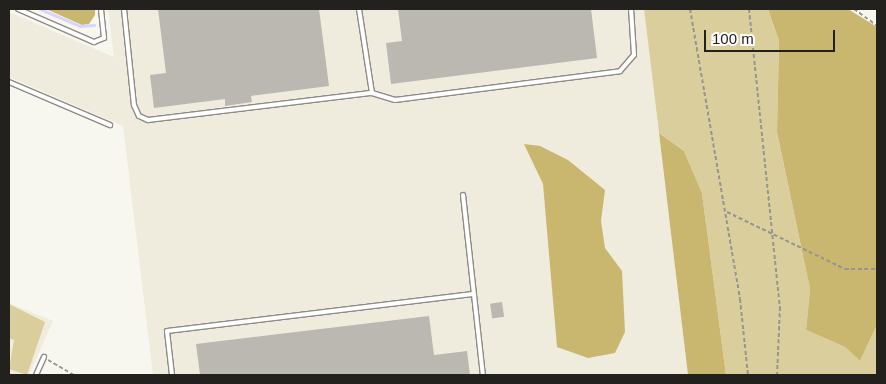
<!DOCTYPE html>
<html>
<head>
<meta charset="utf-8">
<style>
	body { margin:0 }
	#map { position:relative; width:886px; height:384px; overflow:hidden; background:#f8f7ef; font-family:Helvetica,sans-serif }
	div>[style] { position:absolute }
	.built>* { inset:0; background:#efecdd }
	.green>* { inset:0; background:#dbce9d }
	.forest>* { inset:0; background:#c9b770 }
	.stream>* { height:2.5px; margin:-1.25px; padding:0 1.25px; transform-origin:1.25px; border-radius:1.25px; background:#d7d4fd }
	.building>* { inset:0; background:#bab8b1; transform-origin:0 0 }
	.path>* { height:2px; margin-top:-1px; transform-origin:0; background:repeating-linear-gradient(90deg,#969590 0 4px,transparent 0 6.5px) }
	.roads { filter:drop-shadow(1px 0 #8d8b85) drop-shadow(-1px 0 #8d8b85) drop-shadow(0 1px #8d8b85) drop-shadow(0 -1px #8d8b85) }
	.service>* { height:4px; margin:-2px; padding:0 2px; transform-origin:2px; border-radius:2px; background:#fff }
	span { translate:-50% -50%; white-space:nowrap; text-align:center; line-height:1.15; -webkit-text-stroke:5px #fff; paint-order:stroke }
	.frame { position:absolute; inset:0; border:10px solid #22211e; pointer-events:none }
	.scale { position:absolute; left:704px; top:30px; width:131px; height:22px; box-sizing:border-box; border:2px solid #22211e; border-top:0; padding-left:6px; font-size:15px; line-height:18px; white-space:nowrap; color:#22211e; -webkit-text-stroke:4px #fff; paint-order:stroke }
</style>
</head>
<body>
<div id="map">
	<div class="built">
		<i style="clip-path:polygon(108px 9px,644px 9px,688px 375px,153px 375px,123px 126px,9px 77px,9px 12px,114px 57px)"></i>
		<i style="clip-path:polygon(9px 303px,53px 321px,29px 375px,9px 375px)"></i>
	</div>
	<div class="green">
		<i style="clip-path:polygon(644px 9px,768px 9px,779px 41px,777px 132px,810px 289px,806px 330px,845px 347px,860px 361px,877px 325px,877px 375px,726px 375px,702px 193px,684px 151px,659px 133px)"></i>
		<i style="clip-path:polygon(9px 304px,45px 322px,27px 375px,9px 369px,14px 340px,9px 338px)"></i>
	</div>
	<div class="forest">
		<i style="clip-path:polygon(46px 9px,95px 9px,95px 15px,89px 24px,82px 25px)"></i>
		<i style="clip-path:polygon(768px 9px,848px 9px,877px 27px,877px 325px,860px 361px,845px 347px,806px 330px,810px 289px,777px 132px,779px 41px)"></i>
		<i style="clip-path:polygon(659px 133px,684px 151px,702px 193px,726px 375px,688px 375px)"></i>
		<i style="clip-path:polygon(524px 144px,540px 146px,568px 160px,605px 190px,601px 221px,605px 248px,622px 271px,625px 332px,615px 353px,588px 358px,557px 347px,543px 184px)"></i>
	</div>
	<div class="stream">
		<i style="left:40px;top:9px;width:43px;rotate:23deg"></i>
		<i style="left:80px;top:26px;width:14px;rotate:-4deg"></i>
	</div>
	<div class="building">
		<i style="clip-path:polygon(158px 9px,319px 9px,329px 86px,251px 96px,252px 102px,225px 106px,225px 99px,154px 108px,150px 75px,166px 73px)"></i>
		<i style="clip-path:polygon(398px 9px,591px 9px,597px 58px,391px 84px,386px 43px,402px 41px)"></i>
		<i style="left:502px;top:302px;width:15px;height:12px;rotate:82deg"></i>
		<i style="clip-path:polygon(429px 316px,434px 355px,467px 351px,470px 375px,200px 375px,196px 344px)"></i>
	</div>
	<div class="path">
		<i style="left:690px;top:9px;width:294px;rotate:80.2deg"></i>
		<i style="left:740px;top:299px;width:76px;rotate:84deg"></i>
		<i style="left:749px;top:9px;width:300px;rotate:84.1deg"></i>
		<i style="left:780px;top:307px;width:68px;rotate:92.5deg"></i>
		<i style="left:854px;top:9px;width:29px;rotate:36deg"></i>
		<i style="left:727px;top:212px;width:131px;rotate:25.8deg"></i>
		<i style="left:845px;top:269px;width:32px"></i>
		<i style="left:48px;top:360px;width:30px;rotate:30deg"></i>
	</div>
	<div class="roads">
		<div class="service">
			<i style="left:18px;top:9px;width:83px;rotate:23.5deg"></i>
			<i style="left:94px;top:42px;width:11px;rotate:-22deg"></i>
			<i style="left:104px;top:38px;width:29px;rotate:-96deg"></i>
			<i style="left:124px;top:9px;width:97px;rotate:84.1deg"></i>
			<i style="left:134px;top:105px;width:12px;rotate:66deg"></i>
			<i style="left:139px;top:116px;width:10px;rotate:24deg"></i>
			<i style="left:148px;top:120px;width:226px;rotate:-6.9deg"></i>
			<i style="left:372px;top:93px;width:24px;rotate:17deg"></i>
			<i style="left:395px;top:100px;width:227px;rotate:-7.3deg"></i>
			<i style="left:620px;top:71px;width:21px;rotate:-49deg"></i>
			<i style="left:634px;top:55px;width:46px;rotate:-93.7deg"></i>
			<i style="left:359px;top:9px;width:85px;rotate:81.2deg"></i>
			<i style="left:9px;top:82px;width:110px;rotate:23.1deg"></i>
			<i style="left:463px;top:195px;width:181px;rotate:83.7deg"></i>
			<i style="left:36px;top:375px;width:20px;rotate:-66deg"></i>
			<i style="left:172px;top:375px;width:44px;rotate:-96.5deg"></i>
			<i style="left:167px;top:331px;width:308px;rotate:-6.9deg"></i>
		</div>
	</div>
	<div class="frame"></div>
	<div class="scale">100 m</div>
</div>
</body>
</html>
